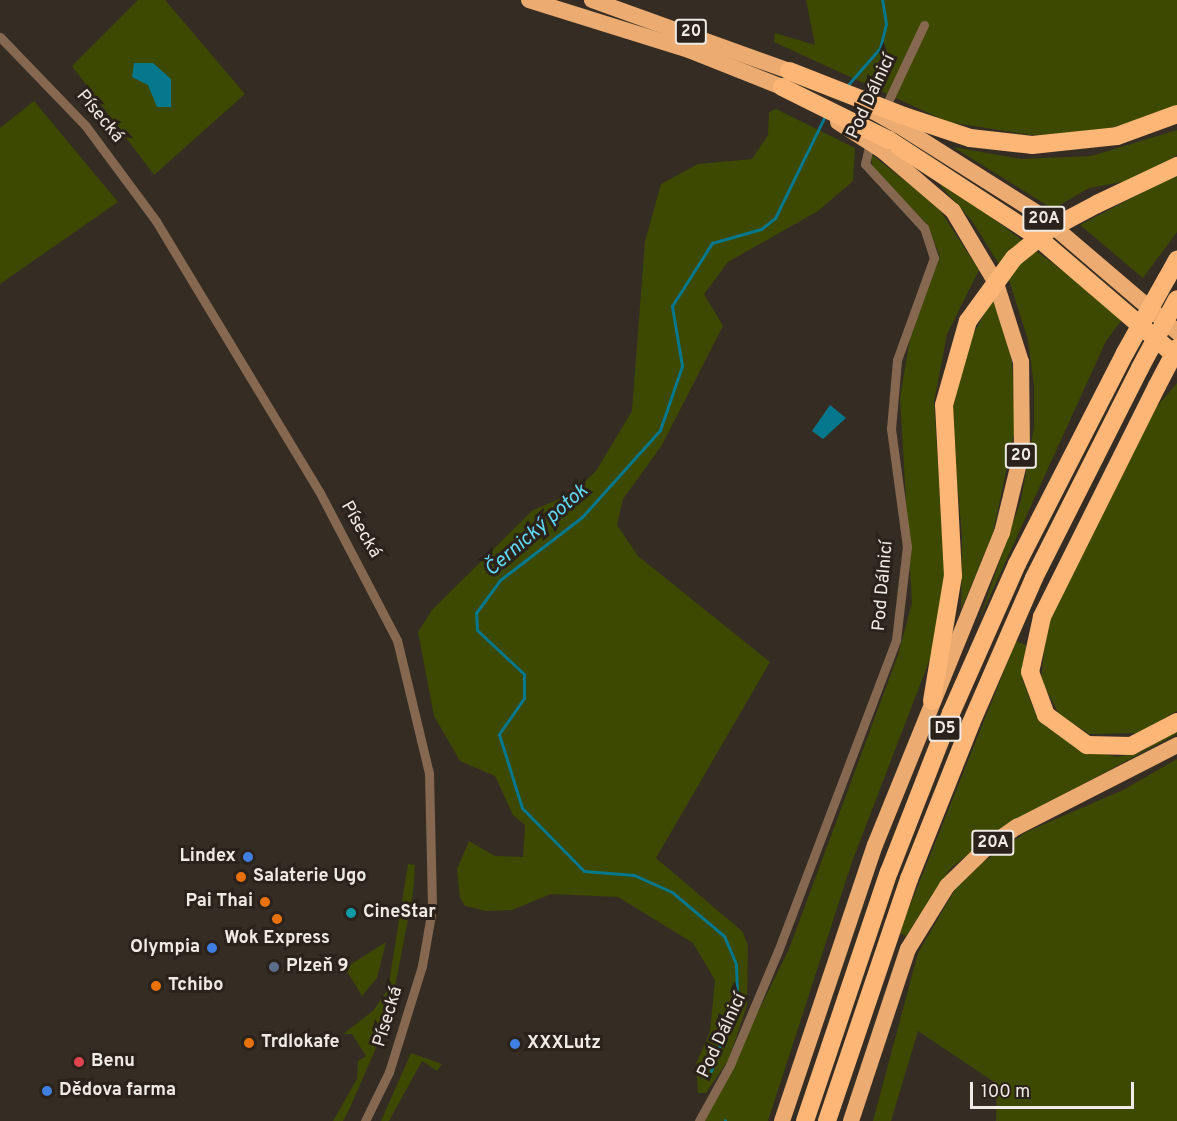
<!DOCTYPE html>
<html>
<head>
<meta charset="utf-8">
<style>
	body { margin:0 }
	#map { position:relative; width:1177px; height:1121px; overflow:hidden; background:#352d24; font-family:Overpass,sans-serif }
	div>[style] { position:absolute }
	.green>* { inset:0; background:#3d4800 }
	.water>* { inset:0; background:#05788e }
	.stream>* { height:3px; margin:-1.5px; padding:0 1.5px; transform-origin:1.5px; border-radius:1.5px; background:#05788e }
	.minor>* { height:9px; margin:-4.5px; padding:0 4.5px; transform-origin:4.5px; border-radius:4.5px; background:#85684f }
	.trunk>* { height:16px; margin:-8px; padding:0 8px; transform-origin:8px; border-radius:8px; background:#ecab70 }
	.motorway>* { height:18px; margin:-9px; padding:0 9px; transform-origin:9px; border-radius:9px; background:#fdb675 }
	.trunk-bridge>* { height:16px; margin:-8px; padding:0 8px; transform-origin:8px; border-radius:8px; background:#ecab70 }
	.motorway-bridge>* { height:18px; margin:-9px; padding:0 9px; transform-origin:9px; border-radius:9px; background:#fdb675 }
	.dots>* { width:16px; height:16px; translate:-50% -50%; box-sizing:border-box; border:3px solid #2b231b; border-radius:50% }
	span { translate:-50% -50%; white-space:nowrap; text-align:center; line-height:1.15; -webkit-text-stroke:6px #2b231b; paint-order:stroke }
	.shield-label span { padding:2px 4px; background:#2b231b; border:2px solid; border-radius:4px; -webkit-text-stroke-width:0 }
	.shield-label { font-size:16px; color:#efeae4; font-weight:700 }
	.street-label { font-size:18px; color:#efeae4 }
	.poi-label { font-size:18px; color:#efeae4; font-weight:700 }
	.right { translate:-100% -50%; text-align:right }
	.left { translate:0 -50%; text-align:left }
	.water-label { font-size:20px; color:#5fdbf9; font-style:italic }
	.scale { position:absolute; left:970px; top:1082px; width:164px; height:27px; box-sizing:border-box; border:3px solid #efeae4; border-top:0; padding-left:8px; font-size:18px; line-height:21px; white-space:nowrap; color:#efeae4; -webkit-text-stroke:4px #2b231b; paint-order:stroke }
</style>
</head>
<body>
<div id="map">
	<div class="green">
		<i style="clip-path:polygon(138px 0,165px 0,245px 94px,154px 175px,72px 66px)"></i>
		<i style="clip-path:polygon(806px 0,1177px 0,1177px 107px,1109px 129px,1072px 134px,1031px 135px,948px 122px,774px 42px,775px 33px,815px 45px)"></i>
		<i style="clip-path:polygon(34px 101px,118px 202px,0 284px,0 128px)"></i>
		<i style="clip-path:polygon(776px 109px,855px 148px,853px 181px,818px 211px,728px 262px,704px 294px,723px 326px,662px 445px,623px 499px,617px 525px,638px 556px,770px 662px,656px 858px,743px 932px,748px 946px,747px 1005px,729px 1059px,706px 1093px,698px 1093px,696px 1064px,710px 1032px,715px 980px,693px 943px,618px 897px,551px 894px,512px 910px,486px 911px,465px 906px,460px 898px,457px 869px,469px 841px,495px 856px,523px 857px,525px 825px,513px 815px,495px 776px,460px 761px,434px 716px,418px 632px,432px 610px,533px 510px,573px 493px,596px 471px,632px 411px,645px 241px,661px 184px,698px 164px,752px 159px,768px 135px,769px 112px)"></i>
		<i style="clip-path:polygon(1177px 130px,1177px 155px,1160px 166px,1128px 181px,1089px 188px,1053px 209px,953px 147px,1021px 159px,1091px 156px)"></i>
		<i style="clip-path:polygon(870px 153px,938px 207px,979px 270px,947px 334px,934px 402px,945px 573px,933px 651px,852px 862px,768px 1121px,704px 1121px,789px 949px,898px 655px,912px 603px,900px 398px,910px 338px,940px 256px,927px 224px,873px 168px)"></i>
		<i style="clip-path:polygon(1177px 174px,1177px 232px,1143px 278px,1080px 225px)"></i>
		<i style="clip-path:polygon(946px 183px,1124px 317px,1106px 341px,979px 620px,1021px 500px,1034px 427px,1034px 386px,1028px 340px,1009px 280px,972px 221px,940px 185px)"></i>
		<i style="clip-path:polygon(994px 297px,1012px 361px,1015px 429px,993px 533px,961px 610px,962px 536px,951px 416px,961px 355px)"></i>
		<i style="clip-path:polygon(1177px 383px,1177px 711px,1138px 733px,1089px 734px,1059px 714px,1041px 680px,1047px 623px,1153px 411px)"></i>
		<i style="clip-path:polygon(1016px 641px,1026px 645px,1022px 678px,1034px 710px,1072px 746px,1117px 757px,1141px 752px,1176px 730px,1177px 734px,999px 829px,951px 868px,906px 936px,899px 933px)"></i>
		<i style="clip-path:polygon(1177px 759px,1177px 1121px,996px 1121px,997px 1084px,918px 1031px,891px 1121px,873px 1121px,918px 953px,954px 891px,973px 869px,1026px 832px,1123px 790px)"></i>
		<i style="clip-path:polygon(408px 864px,415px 865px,413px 893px,389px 1018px,349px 1110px,343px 1121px,333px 1121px,357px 1079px,358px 1061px,366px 1056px,352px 1034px,343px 1034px,373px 1011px,388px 989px)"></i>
		<i style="clip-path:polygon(386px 942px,377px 978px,362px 996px,345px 968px)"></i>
		<i style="clip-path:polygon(411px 1053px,442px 1064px,437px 1071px,422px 1061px,389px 1121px,381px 1121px)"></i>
	</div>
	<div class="water">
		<i style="clip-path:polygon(134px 63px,153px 63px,171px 79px,171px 107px,157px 107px,148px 85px,132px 77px)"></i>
		<i style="clip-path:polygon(830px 405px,846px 418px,823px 439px,812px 431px)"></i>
	</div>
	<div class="stream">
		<i style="left:846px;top:87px;width:52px;rotate:-48.9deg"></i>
		<i style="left:880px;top:48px;width:25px;rotate:-76deg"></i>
		<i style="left:886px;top:24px;width:24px;rotate:-99deg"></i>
		<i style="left:711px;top:1071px;width:81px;rotate:-71.3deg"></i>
		<i style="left:737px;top:994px;width:30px;rotate:-92deg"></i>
		<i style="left:736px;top:964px;width:30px;rotate:-113deg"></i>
		<i style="left:724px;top:936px;width:68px;rotate:-139.8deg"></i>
		<i style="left:672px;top:892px;width:42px;rotate:-155.9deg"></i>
		<i style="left:634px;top:875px;width:50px;rotate:-175.4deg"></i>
		<i style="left:584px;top:871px;width:88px;rotate:-134.5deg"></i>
		<i style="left:522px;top:808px;width:77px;rotate:-107.3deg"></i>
		<i style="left:499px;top:734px;width:44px;rotate:-55.2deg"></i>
		<i style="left:524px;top:698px;width:24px;rotate:-90deg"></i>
		<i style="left:524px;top:674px;width:64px;rotate:-136.9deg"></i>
		<i style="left:477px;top:630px;width:17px;rotate:-93deg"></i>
		<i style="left:476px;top:613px;width:41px;rotate:-54deg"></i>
		<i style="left:500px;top:580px;width:103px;rotate:-37.5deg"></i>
		<i style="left:582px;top:517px;width:117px;rotate:-48.1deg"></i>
		<i style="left:660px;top:430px;width:68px;rotate:-71deg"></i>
		<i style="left:682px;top:366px;width:61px;rotate:-99.5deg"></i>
		<i style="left:672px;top:306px;width:75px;rotate:-57.6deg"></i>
		<i style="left:712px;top:243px;width:51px;rotate:-15.9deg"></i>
		<i style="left:761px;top:229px;width:18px;rotate:-38deg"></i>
		<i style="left:775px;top:218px;width:114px;rotate:-63.9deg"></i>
		<i style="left:725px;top:1121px;width:1px;rotate:-90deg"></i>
	</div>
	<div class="minor">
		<i style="left:0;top:37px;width:122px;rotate:46deg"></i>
		<i style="left:85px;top:125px;width:119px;rotate:53.5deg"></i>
		<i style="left:156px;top:221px;width:315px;rotate:58.9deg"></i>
		<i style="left:319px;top:491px;width:168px;rotate:62.4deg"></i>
		<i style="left:397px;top:640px;width:137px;rotate:76.5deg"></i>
		<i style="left:429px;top:773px;width:136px;rotate:88.7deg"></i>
		<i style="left:432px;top:909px;width:58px;rotate:100deg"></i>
		<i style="left:422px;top:966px;width:111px;rotate:107.3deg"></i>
		<i style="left:389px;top:1072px;width:55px;rotate:116.1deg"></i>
		<i style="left:884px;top:110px;width:94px;rotate:-64.8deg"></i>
		<i style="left:699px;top:1121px;width:64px;rotate:-61deg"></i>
		<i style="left:730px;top:1065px;width:124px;rotate:-67.2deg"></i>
		<i style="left:778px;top:951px;width:333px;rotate:-69.2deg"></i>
		<i style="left:896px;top:640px;width:94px;rotate:-83.3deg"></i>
		<i style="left:907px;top:547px;width:119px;rotate:-97.7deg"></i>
		<i style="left:891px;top:429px;width:69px;rotate:-85deg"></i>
		<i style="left:897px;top:360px;width:109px;rotate:-70.1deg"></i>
		<i style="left:934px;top:258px;width:32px;rotate:-108deg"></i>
		<i style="left:924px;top:228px;width:87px;rotate:-132.7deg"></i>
		<i style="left:865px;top:164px;width:26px;rotate:-77deg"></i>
	</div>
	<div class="trunk">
		<i style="left:529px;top:0;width:168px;rotate:17.4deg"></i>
		<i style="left:689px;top:50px;width:100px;rotate:21.7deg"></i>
		<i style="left:592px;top:0;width:209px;rotate:19.8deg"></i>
		<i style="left:898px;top:125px;width:167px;rotate:32.3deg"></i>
		<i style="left:1039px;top:214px;width:182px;rotate:40.5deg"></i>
		<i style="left:782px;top:1121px;width:291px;rotate:-71.4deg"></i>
		<i style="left:875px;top:845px;width:337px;rotate:-67.9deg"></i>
		<i style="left:1002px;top:533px;width:84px;rotate:-76.3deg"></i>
		<i style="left:1022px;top:451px;width:89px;rotate:-90.6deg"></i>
		<i style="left:1021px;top:362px;width:83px;rotate:-107.6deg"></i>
		<i style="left:996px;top:283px;width:84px;rotate:-120.8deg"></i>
		<i style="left:953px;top:211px;width:92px;rotate:-139.4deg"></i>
		<i style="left:851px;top:1121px;width:181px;rotate:-71.7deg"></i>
		<i style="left:908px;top:949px;width:74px;rotate:-58.2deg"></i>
		<i style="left:947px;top:886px;width:53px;rotate:-44.2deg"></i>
		<i style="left:985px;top:849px;width:39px;rotate:-35deg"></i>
		<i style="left:1017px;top:827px;width:180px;rotate:-27.1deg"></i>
	</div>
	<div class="motorway">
		<i style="left:904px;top:116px;width:70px;rotate:18.4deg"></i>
		<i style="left:970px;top:138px;width:62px;rotate:6.4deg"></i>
		<i style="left:1032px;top:145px;width:85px;rotate:-6deg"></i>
		<i style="left:1117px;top:136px;width:64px;rotate:-20.1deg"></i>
		<i style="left:889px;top:140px;width:176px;rotate:33.1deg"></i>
		<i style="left:1036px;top:236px;width:186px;rotate:40.6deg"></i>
		<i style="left:1097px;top:204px;width:89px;rotate:-25.4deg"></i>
		<i style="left:1167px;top:278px;width:21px;rotate:-61deg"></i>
		<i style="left:1157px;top:386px;width:258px;rotate:116.5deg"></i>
		<i style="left:1042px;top:617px;width:56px;rotate:102.3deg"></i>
		<i style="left:1030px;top:672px;width:46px;rotate:69.6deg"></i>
		<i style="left:1046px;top:715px;width:51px;rotate:36.2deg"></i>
		<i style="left:1087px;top:745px;width:44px;rotate:1.3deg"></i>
		<i style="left:1131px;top:746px;width:52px;rotate:-27.6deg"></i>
		<i style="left:932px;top:701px;width:127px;rotate:-80.5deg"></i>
		<i style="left:953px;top:576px;width:171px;rotate:-93deg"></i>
		<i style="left:944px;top:405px;width:87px;rotate:-74.1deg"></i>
		<i style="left:805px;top:1121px;width:263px;rotate:-71.4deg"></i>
		<i style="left:889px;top:872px;width:171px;rotate:-68.7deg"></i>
		<i style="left:951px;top:713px;width:163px;rotate:-66.1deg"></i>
		<i style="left:1017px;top:564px;width:237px;rotate:-62.9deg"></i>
		<i style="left:827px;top:1121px;width:256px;rotate:-71.3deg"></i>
		<i style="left:909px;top:879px;width:168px;rotate:-68.3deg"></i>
		<i style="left:971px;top:723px;width:158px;rotate:-66.5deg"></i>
		<i style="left:1034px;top:578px;width:235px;rotate:-63.2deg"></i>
	</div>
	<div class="trunk-bridge">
		<i style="left:867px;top:108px;width:35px;rotate:29deg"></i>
		<i style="left:838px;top:122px;width:54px;rotate:32.8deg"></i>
	</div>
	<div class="motorway-bridge">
		<i style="left:789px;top:71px;width:123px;rotate:21.4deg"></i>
		<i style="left:782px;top:87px;width:119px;rotate:26.4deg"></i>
		<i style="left:968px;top:321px;width:78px;rotate:-53.9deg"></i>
		<i style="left:1014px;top:258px;width:46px;rotate:-38.9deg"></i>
		<i style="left:1050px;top:229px;width:53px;rotate:-28deg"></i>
		<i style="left:1125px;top:353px;width:86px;rotate:-60.8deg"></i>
		<i style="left:1140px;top:368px;width:78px;rotate:-61.8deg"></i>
		<i style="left:1157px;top:386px;width:43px;rotate:-62.2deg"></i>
	</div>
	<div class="dots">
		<i style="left:248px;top:857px;background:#3f7fe0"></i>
		<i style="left:241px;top:877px;background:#e8710a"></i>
		<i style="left:265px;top:902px;background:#e8710a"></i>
		<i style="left:351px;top:913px;background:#0f9aa8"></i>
		<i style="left:277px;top:919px;background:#e8710a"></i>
		<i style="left:212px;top:948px;background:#3f7fe0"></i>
		<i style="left:274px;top:967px;background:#5c6f8a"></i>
		<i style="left:156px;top:986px;background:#e8710a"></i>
		<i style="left:249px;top:1043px;background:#e8710a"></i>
		<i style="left:515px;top:1044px;background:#3f7fe0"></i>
		<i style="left:79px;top:1062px;background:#e0444e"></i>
		<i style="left:47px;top:1091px;background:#3f7fe0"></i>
	</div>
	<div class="shield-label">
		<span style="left:691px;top:32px">20</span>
		<span style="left:1044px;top:219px">20A</span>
		<span style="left:1021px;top:456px">20</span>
		<span style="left:945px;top:729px">D5</span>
		<span style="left:993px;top:843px">20A</span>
	</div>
	<div class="street-label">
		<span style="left:872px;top:97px;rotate:-65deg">Pod Dálnicí</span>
		<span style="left:99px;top:117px;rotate:50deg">Písecká</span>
		<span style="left:360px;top:530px;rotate:60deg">Písecká</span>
		<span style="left:884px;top:586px;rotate:-85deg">Pod Dálnicí</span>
		<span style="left:389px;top:1017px;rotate:-73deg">Písecká</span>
		<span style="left:723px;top:1036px;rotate:-65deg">Pod Dálnicí</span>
	</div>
	<div class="poi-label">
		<span class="right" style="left:236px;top:857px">Lindex</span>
		<span class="left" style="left:253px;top:877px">Salaterie Ugo</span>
		<span class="right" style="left:253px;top:902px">Pai Thai</span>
		<span class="left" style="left:363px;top:913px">CineStar</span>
		<span style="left:277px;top:939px">Wok Express</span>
		<span class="right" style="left:200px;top:948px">Olympia</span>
		<span class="left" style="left:286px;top:967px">Plzeň 9</span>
		<span class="left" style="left:168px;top:986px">Tchibo</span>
		<span class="left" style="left:261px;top:1043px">Trdlokafe</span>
		<span class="left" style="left:527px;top:1044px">XXXLutz</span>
		<span class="left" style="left:91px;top:1062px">Benu</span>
		<span class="left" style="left:59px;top:1091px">Dědova farma</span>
	</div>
	<div class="water-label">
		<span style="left:537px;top:531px;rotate:-41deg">Černický potok</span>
	</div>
	<div class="scale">100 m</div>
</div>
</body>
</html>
